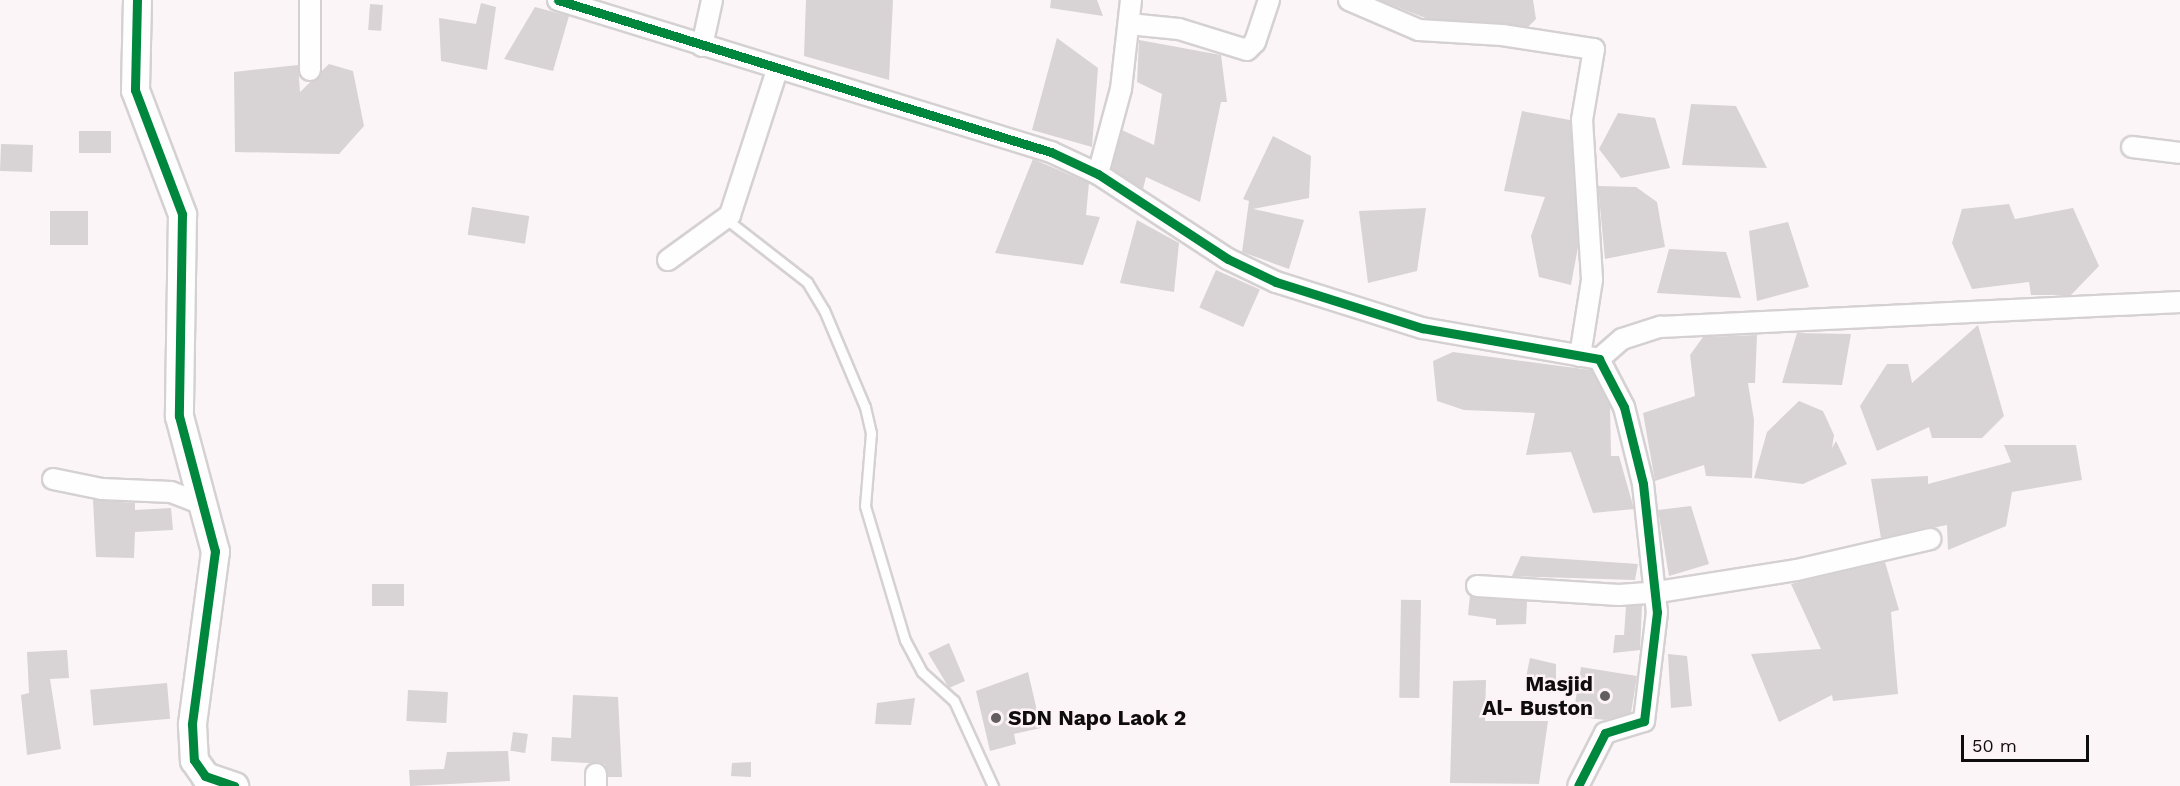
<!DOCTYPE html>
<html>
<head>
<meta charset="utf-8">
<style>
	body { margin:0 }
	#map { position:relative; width:2180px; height:786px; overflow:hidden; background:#fbf5f7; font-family:"Work Sans",sans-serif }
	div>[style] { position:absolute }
	.building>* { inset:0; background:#d8d3d4; transform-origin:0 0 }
	.roads { filter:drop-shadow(2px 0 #d5d1d2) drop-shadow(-2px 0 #d5d1d2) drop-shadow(0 2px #d5d1d2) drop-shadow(0 -2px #d5d1d2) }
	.lane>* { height:9px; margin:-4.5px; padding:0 4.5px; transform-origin:4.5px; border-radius:4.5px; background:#fefefe }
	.street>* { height:20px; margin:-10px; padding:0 10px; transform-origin:10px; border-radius:10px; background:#fefefe }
	.secondary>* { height:27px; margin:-13.5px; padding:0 13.5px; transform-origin:13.5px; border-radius:13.5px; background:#fefefe }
	.cycleway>* { height:9px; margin:-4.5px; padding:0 4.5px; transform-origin:4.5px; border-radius:4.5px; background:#00873e }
	.dots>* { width:16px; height:16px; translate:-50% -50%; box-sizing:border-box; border:3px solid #fdf3f6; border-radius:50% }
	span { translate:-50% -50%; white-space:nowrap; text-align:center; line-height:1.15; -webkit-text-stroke:5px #fdf3f6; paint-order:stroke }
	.poi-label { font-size:21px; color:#0f0c0d; font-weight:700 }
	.right { translate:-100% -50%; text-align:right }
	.left { translate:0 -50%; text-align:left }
	.scale { position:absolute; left:1961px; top:735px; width:128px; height:27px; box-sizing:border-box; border:3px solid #0f0c0d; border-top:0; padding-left:8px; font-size:18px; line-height:21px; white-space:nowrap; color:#0f0c0d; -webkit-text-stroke:4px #fdf3f6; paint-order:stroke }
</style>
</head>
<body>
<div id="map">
	<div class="building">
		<i style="clip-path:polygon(806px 0,893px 0,889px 80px,804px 56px)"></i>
		<i style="clip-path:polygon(1051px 0,1097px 0,1103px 16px,1050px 8px)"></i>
		<i style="clip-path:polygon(1379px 0,1533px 0,1536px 19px,1528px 27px,1428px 19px)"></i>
		<i style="clip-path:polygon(481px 3px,496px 7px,487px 70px,441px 61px,439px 18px,476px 24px)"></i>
		<i style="left:370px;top:4px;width:13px;height:26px;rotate:4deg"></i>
		<i style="clip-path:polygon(535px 7px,569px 16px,553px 71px,504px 59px)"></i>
		<i style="clip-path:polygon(1057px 38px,1098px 68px,1092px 147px,1032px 130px)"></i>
		<i style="clip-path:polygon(1139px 40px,1221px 55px,1227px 102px,1221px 102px,1200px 202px,1146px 177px,1143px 189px,1112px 169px,1122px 130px,1154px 145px,1162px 94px,1137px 82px)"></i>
		<i style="clip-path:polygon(329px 64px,353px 71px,364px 126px,339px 154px,235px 152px,234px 72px,298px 65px,300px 92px)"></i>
		<i style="clip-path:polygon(1691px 104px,1736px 106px,1767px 168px,1682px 165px)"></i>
		<i style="clip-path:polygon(1522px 111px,1570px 120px,1578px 247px,1571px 285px,1539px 277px,1531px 236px,1545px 197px,1504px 191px)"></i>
		<i style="clip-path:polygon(1618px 113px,1655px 118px,1670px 168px,1621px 178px,1599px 149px)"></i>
		<i style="left:79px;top:131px;width:32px;height:22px"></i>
		<i style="clip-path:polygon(1273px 136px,1311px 156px,1309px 198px,1253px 209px,1304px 220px,1289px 269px,1242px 252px,1249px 201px,1243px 199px)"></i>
		<i style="left:1px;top:144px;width:32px;height:27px;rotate:2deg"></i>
		<i style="clip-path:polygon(1033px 159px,1089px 183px,1086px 215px,1100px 217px,1083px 265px,995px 253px)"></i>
		<i style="clip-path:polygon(1598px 186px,1636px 187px,1657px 202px,1665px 247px,1605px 259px)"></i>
		<i style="clip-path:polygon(2009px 204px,2015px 219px,2073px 208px,2099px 266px,2071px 295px,2031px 295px,2029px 282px,1972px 289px,1952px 243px,1962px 209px)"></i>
		<i style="left:472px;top:207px;width:58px;height:28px;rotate:9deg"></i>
		<i style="clip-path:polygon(1426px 208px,1417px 271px,1368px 283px,1359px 211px)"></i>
		<i style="left:50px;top:211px;width:38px;height:34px"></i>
		<i style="clip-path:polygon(1137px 220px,1179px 243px,1174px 292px,1120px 283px)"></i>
		<i style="clip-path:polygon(1788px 222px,1809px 287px,1757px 301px,1749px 231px)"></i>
		<i style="clip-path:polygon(1669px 249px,1726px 252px,1741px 298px,1657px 293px)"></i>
		<i style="left:1216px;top:270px;width:48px;height:41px;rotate:24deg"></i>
		<i style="clip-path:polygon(1978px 325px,2004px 416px,1982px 438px,1932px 438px,1929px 427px,1877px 451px,1860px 406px,1887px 364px,1908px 364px,1912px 383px)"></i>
		<i style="clip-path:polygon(1797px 333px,1851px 334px,1842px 385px,1782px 383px)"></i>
		<i style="clip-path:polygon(1757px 335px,1755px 383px,1748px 383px,1754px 420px,1752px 478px,1706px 476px,1704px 465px,1655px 481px,1643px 413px,1695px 396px,1690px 355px,1703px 337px)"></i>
		<i style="clip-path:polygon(1453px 352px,1591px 370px,1610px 407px,1611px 456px,1619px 456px,1634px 509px,1593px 513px,1571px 452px,1526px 455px,1535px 413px,1464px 410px,1437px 401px,1433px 361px)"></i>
		<i style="clip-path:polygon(1799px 401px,1823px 411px,1834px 435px,1832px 448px,1836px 441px,1847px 464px,1803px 484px,1754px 478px,1767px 432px)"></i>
		<i style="clip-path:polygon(2004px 445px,2076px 445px,2082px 480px,2012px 492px,2006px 526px,1948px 550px,1947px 525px,1881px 538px,1871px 479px,1928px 476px,1928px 484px,2011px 462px)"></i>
		<i style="clip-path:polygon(93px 500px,135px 503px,135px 510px,171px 508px,173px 530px,135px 532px,134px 558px,96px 557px)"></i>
		<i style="clip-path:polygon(1691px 506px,1709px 564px,1669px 576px,1658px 510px)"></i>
		<i style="clip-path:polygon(1521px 556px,1638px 564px,1635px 580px,1512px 576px)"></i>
		<i style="clip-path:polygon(1885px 562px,1899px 610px,1891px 612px,1898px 694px,1833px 701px,1832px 695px,1779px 722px,1751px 654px,1821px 649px,1791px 584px)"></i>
		<i style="left:372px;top:584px;width:32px;height:22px"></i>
		<i style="clip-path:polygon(1470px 595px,1527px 601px,1526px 624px,1496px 625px,1496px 619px,1468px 615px)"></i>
		<i style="left:1421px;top:600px;width:98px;height:20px;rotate:91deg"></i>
		<i style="clip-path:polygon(1642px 605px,1640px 650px,1613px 653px,1615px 635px,1624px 635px,1626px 606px)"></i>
		<i style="clip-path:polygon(949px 643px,965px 681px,949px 688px,928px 653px)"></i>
		<i style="clip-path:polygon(67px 650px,69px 678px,50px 679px,61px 749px,27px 755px,21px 695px,29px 693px,27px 652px)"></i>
		<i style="clip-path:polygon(1668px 654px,1687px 656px,1692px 706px,1671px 708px)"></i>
		<i style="clip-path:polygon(1530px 658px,1556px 664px,1556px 688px,1524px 687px)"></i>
		<i style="clip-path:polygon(1581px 667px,1637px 676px,1631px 713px,1605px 720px,1573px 716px)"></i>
		<i style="clip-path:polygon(1028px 672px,1041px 728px,1014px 734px,1016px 744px,990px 751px,976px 691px)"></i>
		<i style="clip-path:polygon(1486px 680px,1485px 721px,1548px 721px,1539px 784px,1450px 783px,1453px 681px)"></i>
		<i style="left:167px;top:683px;width:36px;height:77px;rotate:85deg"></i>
		<i style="left:408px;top:690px;width:40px;height:31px;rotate:3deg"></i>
		<i style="clip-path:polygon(573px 695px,618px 697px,622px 777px,608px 777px,605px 764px,551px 761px,552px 737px,571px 738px)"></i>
		<i style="clip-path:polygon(915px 698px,911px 725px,875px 724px,877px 703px)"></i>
		<i style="left:513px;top:732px;width:15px;height:19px;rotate:8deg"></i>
		<i style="clip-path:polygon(508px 751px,510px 781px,410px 786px,409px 770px,444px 769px,447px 752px)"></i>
		<i style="clip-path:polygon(751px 762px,751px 777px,731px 776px,732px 763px)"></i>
	</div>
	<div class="roads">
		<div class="lane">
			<i style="left:726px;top:219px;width:103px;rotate:37.9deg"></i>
			<i style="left:807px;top:282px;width:33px;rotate:59deg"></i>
			<i style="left:824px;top:310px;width:105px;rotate:67.1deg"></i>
			<i style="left:865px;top:407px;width:27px;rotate:77deg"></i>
			<i style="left:871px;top:433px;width:73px;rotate:94.7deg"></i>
			<i style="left:865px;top:506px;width:140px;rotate:73.4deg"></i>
			<i style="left:905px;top:640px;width:36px;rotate:62deg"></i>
			<i style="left:922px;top:672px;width:43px;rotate:42.2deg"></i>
			<i style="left:954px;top:701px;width:94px;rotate:65.4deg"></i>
		</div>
		<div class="street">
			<i style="left:558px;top:0;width:516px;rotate:17.14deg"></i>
			<i style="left:1051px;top:152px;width:52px;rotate:25.1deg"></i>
			<i style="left:1098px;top:174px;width:155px;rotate:33.2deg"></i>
			<i style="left:1228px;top:259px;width:53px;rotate:25.6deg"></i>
			<i style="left:1276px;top:282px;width:153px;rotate:17.5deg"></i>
			<i style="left:1422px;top:328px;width:180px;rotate:9.9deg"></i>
			<i style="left:1599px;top:359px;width:54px;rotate:62.5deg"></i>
			<i style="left:1624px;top:407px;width:79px;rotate:76.1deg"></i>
			<i style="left:1643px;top:484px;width:129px;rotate:83.8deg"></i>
			<i style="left:1657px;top:612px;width:110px;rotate:96.8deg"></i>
			<i style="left:1644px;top:721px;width:41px;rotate:162.9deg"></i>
			<i style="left:1605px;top:733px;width:59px;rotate:117deg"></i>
			<i style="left:1349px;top:0;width:76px;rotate:23.2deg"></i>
			<i style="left:1419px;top:30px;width:83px;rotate:3.4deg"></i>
			<i style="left:1502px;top:35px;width:93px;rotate:8.7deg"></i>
			<i style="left:1594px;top:49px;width:72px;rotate:99.6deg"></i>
			<i style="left:1582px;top:120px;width:160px;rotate:86.4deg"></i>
			<i style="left:1592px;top:280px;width:77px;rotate:99deg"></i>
			<i style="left:1129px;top:24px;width:50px;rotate:5.7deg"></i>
			<i style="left:1179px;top:29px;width:71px;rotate:17.2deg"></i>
			<i style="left:1247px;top:50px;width:11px;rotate:-45deg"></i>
			<i style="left:1255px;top:42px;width:44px;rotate:-71.6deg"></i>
			<i style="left:702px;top:46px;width:47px;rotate:-77.7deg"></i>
			<i style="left:310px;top:70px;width:70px;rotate:-90deg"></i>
			<i style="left:2132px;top:147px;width:48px;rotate:7.1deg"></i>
			<i style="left:1098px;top:174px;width:88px;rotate:-74.9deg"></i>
			<i style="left:1121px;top:89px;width:90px;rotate:-83.6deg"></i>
			<i style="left:668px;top:260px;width:77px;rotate:-36deg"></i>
			<i style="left:730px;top:215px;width:152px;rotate:-72deg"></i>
			<i style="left:1599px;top:359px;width:30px;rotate:-41deg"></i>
			<i style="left:1622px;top:339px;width:40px;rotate:-18deg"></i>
			<i style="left:1660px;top:327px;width:521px;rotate:-2.75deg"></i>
			<i style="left:53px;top:479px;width:50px;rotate:11.5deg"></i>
			<i style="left:102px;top:489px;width:69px;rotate:2.5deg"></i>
			<i style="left:171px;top:492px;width:36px;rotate:21deg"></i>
			<i style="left:1477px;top:586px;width:142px;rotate:3.6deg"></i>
			<i style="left:1619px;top:595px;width:39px;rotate:-4deg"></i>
			<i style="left:1658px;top:592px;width:141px;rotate:-9deg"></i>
			<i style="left:1797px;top:570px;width:137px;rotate:-13.1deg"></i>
			<i style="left:596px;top:786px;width:12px;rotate:-90deg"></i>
		</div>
		<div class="secondary">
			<i style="left:137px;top:0;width:90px;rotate:91.3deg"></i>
			<i style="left:135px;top:90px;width:133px;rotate:69.2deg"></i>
			<i style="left:182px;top:214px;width:202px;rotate:90.9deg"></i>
			<i style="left:179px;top:416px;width:140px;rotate:75.1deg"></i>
			<i style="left:215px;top:551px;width:175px;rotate:97.6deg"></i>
			<i style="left:192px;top:724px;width:36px;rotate:87deg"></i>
			<i style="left:194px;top:760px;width:19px;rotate:55deg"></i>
			<i style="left:205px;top:776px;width:31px;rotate:19deg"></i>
		</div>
	</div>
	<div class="cycleway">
		<i style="left:137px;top:0;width:90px;rotate:91.3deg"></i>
		<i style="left:135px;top:90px;width:133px;rotate:69.2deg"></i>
		<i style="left:182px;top:214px;width:202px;rotate:90.9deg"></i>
		<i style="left:179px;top:416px;width:140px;rotate:75.1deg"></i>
		<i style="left:215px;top:551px;width:175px;rotate:97.6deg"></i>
		<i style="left:192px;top:724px;width:36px;rotate:87deg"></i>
		<i style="left:194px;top:760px;width:19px;rotate:55deg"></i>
		<i style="left:205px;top:776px;width:31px;rotate:19deg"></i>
		<i style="left:558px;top:0;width:516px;rotate:17.14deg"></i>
		<i style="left:1051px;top:152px;width:52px;rotate:25.1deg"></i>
		<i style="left:1098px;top:174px;width:155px;rotate:33.2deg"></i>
		<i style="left:1228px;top:259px;width:53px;rotate:25.6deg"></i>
		<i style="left:1276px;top:282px;width:153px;rotate:17.5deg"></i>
		<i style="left:1422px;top:328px;width:180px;rotate:9.9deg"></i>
		<i style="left:1599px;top:359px;width:54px;rotate:62.5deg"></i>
		<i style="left:1624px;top:407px;width:79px;rotate:76.1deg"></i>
		<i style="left:1643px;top:484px;width:129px;rotate:83.8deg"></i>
		<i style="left:1657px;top:612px;width:110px;rotate:96.8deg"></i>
		<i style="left:1644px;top:721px;width:41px;rotate:162.9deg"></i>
		<i style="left:1605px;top:733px;width:59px;rotate:117deg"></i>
	</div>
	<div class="dots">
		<i style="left:1605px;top:696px;background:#625e5f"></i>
		<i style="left:996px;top:718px;background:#625e5f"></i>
	</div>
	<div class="poi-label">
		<span class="right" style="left:1593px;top:696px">Masjid<br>Al- Buston</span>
		<span class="left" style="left:1008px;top:718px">SDN Napo Laok 2</span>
	</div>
	<div class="scale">50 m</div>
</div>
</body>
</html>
